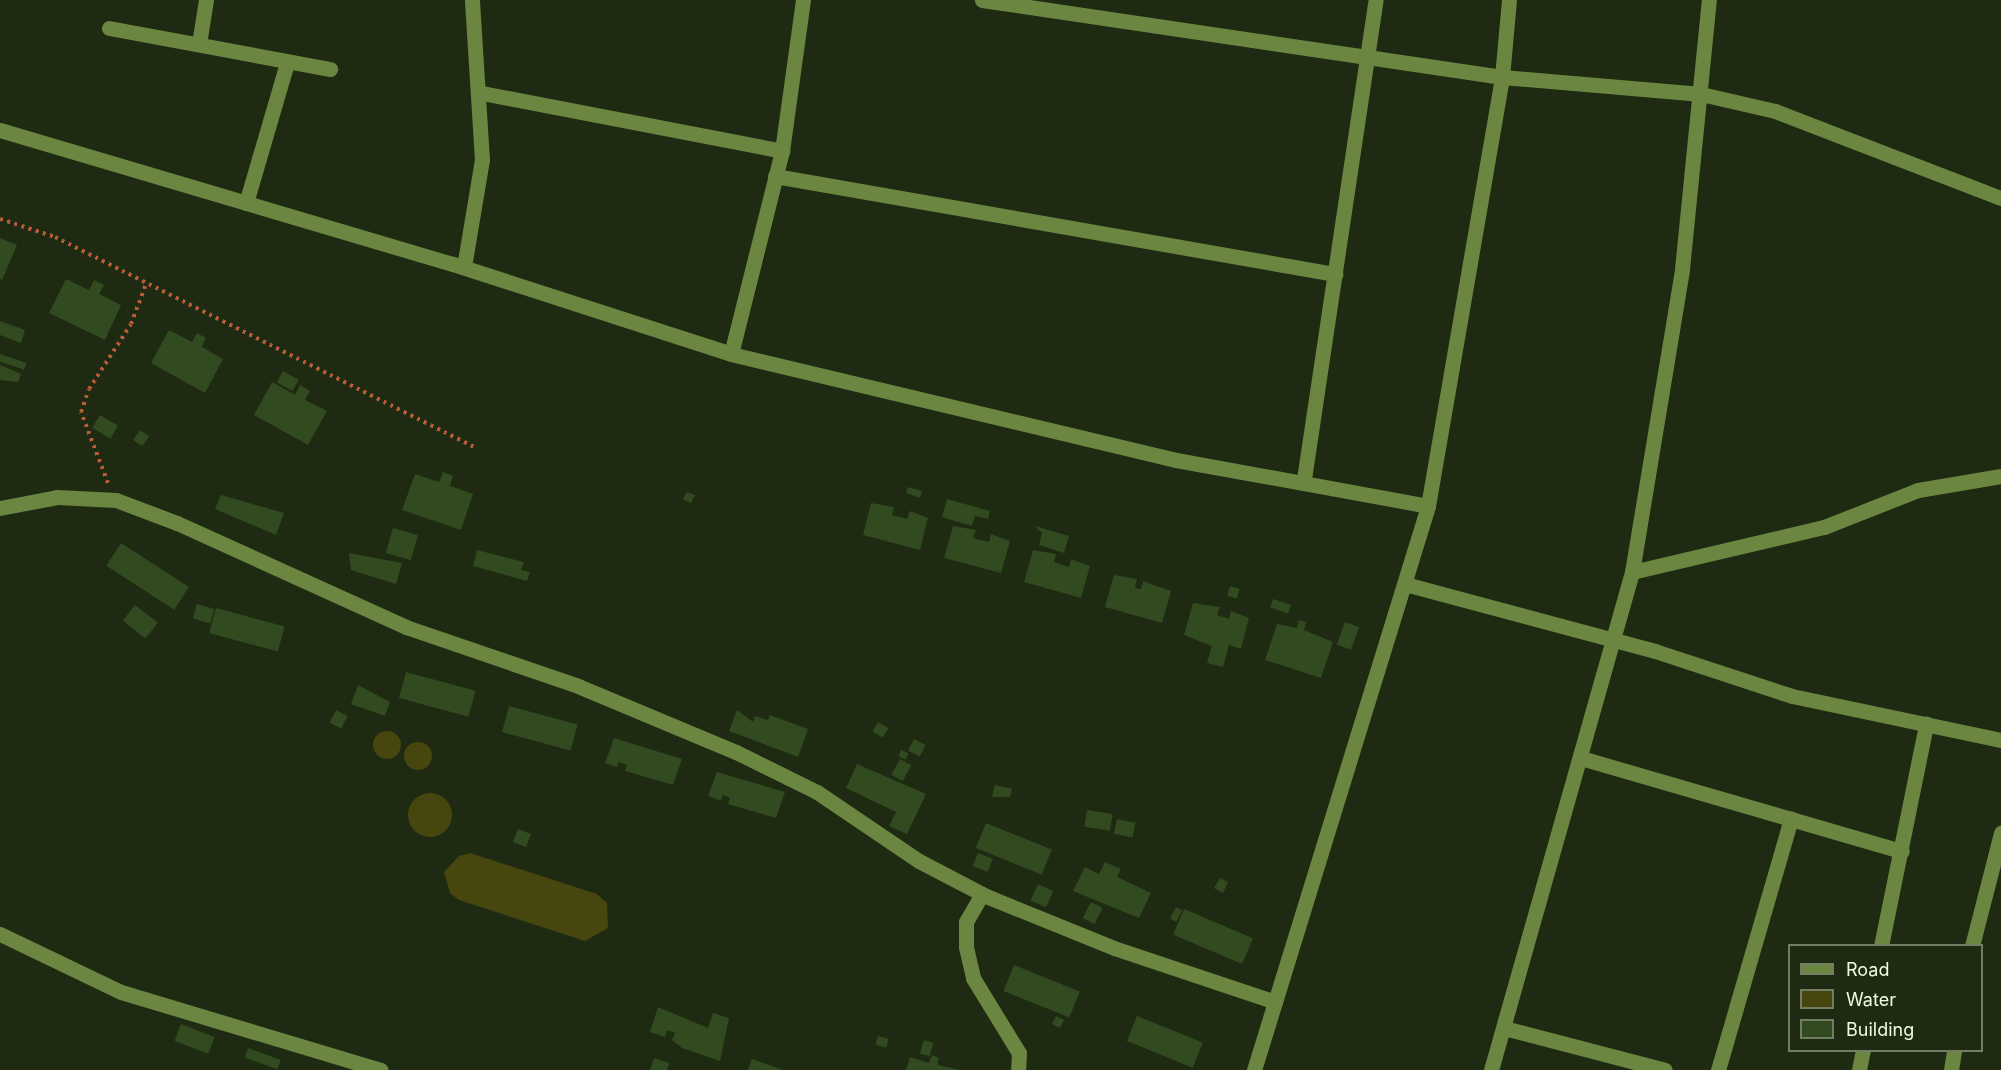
<!DOCTYPE html>
<html>
<head>
<meta charset="utf-8">
<style>
	body { margin:0 }
	#map { position:relative; width:2001px; height:1070px; overflow:hidden; background:#1e2a12; font-family:Inter,sans-serif }
	div>[style] { position:absolute }
	.water>* { inset:0; background:#47460e }
	.round { border-radius:50% }
	.building>* { inset:0; background:#324a20; transform-origin:0 0 }
	.path>* { height:4px; margin-top:-2px; transform-origin:0; background:repeating-linear-gradient(90deg,#b65d38 0 3px,transparent 0 7.5px) }
	.minor>* { height:15px; margin:-7.5px; padding:0 7.5px; transform-origin:7.5px; border-radius:7.5px; background:#6b8640 }
	span { translate:-50% -50%; white-space:nowrap; text-align:center; line-height:1.15; -webkit-text-stroke:4.5px #1e2a12; paint-order:stroke }
	.legend { position:absolute; left:1788px; top:944px; width:195px; height:108px; box-sizing:border-box; background:#1e2a12; border:2px solid #717e63; margin:0; padding:8px 10px; list-style:none; font-size:18px; color:#eefddd }
	.legend li { display:flex; align-items:center; gap:12px; height:30px }
	.legend b { width:30px; border:2px solid #717e63 }
</style>
</head>
<body>
<div id="map">
	<div class="water">
		<i class="round" style="left:373px;top:731px;width:28px;height:28px"></i>
		<i class="round" style="left:404px;top:742px;width:28px;height:28px"></i>
		<i class="round" style="left:408px;top:793px;width:44px;height:44px"></i>
		<i style="clip-path:polygon(470px 853px,597px 894px,607px 903px,608px 928px,585px 941px,459px 900px,450px 893px,444px 872px,459px 856px)"></i>
	</div>
	<div class="building">
		<i style="clip-path:polygon(0 238px,17px 245px,2px 280px,0 279px)"></i>
		<i style="clip-path:polygon(66px 279px,89px 290px,94px 280px,104px 285px,99px 294px,121px 305px,105px 340px,49px 313px)"></i>
		<i style="clip-path:polygon(0 321px,25px 330px,21px 343px,0 335px)"></i>
		<i style="clip-path:polygon(169px 330px,192px 342px,197px 333px,206px 338px,202px 347px,223px 359px,205px 393px,151px 363px)"></i>
		<i style="left:0;top:354px;width:28px;height:7px;rotate:19deg"></i>
		<i style="clip-path:polygon(0 365px,21px 374px,18px 382px,0 380px)"></i>
		<i style="left:283px;top:371px;width:18px;height:13px;rotate:29deg"></i>
		<i style="clip-path:polygon(272px 382px,295px 395px,300px 385px,310px 391px,305px 400px,327px 411px,308px 445px,254px 415px)"></i>
		<i style="left:100px;top:415px;width:21px;height:15px;rotate:31deg"></i>
		<i style="left:140px;top:430px;width:11px;height:12px;rotate:34deg"></i>
		<i style="clip-path:polygon(443px 472px,453px 476px,450px 486px,473px 494px,461px 530px,402px 510px,415px 474px,439px 482px)"></i>
		<i style="clip-path:polygon(908px 487px,922px 491px,920px 498px,906px 493px)"></i>
		<i style="clip-path:polygon(687px 492px,695px 495px,691px 503px,683px 499px)"></i>
		<i style="clip-path:polygon(221px 495px,284px 513px,276px 535px,215px 509px)"></i>
		<i style="clip-path:polygon(947px 499px,990px 511px,988px 519px,975px 516px,972px 526px,942px 517px)"></i>
		<i style="clip-path:polygon(871px 503px,894px 507px,892px 515px,907px 519px,910px 511px,928px 518px,920px 550px,863px 535px)"></i>
		<i style="clip-path:polygon(953px 526px,976px 530px,973px 538px,989px 542px,991px 534px,1010px 541px,1001px 573px,944px 558px)"></i>
		<i style="clip-path:polygon(1035px 526px,1069px 536px,1064px 553px,1039px 545px,1042px 533px)"></i>
		<i style="left:393px;top:528px;width:26px;height:26px;rotate:16deg"></i>
		<i style="left:121px;top:543px;width:81px;height:27px;rotate:33deg"></i>
		<i style="clip-path:polygon(477px 550px,524px 562px,521px 570px,530px 572px,527px 581px,473px 566px)"></i>
		<i style="clip-path:polygon(1033px 550px,1056px 554px,1054px 562px,1069px 567px,1071px 559px,1090px 566px,1081px 598px,1024px 582px)"></i>
		<i style="clip-path:polygon(349px 553px,402px 563px,396px 584px,351px 570px)"></i>
		<i style="clip-path:polygon(1114px 575px,1137px 579px,1135px 588px,1141px 589px,1143px 581px,1171px 591px,1162px 623px,1105px 607px)"></i>
		<i style="left:1230px;top:586px;width:10px;height:10px;rotate:17deg"></i>
		<i style="left:1273px;top:599px;width:19px;height:9px;rotate:18deg"></i>
		<i style="clip-path:polygon(1193px 603px,1220px 607px,1217px 615px,1229px 619px,1231px 611px,1249px 618px,1241px 649px,1229px 645px,1223px 667px,1207px 663px,1212px 646px,1184px 635px)"></i>
		<i style="left:197px;top:604px;width:18px;height:15px;rotate:16deg"></i>
		<i style="left:135px;top:605px;width:29px;height:20px;rotate:38deg"></i>
		<i style="left:216px;top:608px;width:71px;height:26px;rotate:15deg"></i>
		<i style="clip-path:polygon(1299px 620px,1306px 622px,1304px 630px,1333px 642px,1321px 678px,1265px 660px,1277px 624px,1297px 628px)"></i>
		<i style="left:1345px;top:622px;width:15px;height:24px;rotate:20deg"></i>
		<i style="left:406px;top:672px;width:72px;height:27px;rotate:15deg"></i>
		<i style="clip-path:polygon(358px 685px,390px 702px,385px 716px,351px 704px)"></i>
		<i style="left:509px;top:706px;width:71px;height:27px;rotate:15deg"></i>
		<i style="left:336px;top:710px;width:13px;height:14px;rotate:27deg"></i>
		<i style="clip-path:polygon(737px 710px,753px 722px,755px 716px,768px 720px,770px 715px,808px 729px,798px 757px,729px 731px)"></i>
		<i style="left:878px;top:722px;width:12px;height:11px;rotate:31deg"></i>
		<i style="clip-path:polygon(614px 738px,682px 759px,673px 785px,625px 771px,627px 765px,619px 762px,617px 767px,605px 763px)"></i>
		<i style="left:914px;top:739px;width:13px;height:13px;rotate:27deg"></i>
		<i style="left:901px;top:750px;width:8px;height:7px;rotate:23deg"></i>
		<i style="left:900px;top:759px;width:13px;height:18px;rotate:29deg"></i>
		<i style="clip-path:polygon(857px 764px,926px 794px,907px 834px,889px 826px,896px 812px,846px 788px)"></i>
		<i style="clip-path:polygon(717px 772px,785px 792px,776px 818px,728px 804px,730px 798px,723px 795px,721px 801px,708px 796px)"></i>
		<i style="clip-path:polygon(995px 785px,1012px 789px,1010px 797px,992px 797px)"></i>
		<i style="left:1087px;top:810px;width:26px;height:17px;rotate:9deg"></i>
		<i style="left:1117px;top:819px;width:19px;height:15px;rotate:12deg"></i>
		<i style="left:986px;top:823px;width:71px;height:27px;rotate:22deg"></i>
		<i style="left:518px;top:829px;width:14px;height:14px;rotate:21deg"></i>
		<i style="left:978px;top:853px;width:16px;height:14px;rotate:22deg"></i>
		<i style="clip-path:polygon(1105px 862px,1121px 869px,1117px 877px,1151px 893px,1139px 918px,1073px 891px,1085px 867px,1099px 874px)"></i>
		<i style="clip-path:polygon(1220px 878px,1228px 882px,1223px 893px,1214px 888px)"></i>
		<i style="left:1038px;top:884px;width:17px;height:18px;rotate:25deg"></i>
		<i style="left:1091px;top:902px;width:13px;height:18px;rotate:27deg"></i>
		<i style="left:1176px;top:907px;width:7px;height:13px;rotate:27deg"></i>
		<i style="left:1184px;top:909px;width:75px;height:28px;rotate:23deg"></i>
		<i style="left:1014px;top:965px;width:71px;height:28px;rotate:22deg"></i>
		<i style="clip-path:polygon(658px 1007px,708px 1028px,713px 1013px,729px 1018px,720px 1061px,682px 1048px,672px 1040px,675px 1033px,667px 1030px,665px 1037px,650px 1032px)"></i>
		<i style="left:1056px;top:1016px;width:9px;height:9px;rotate:27deg"></i>
		<i style="left:1137px;top:1016px;width:71px;height:27px;rotate:22deg"></i>
		<i style="left:181px;top:1024px;width:36px;height:18px;rotate:21deg"></i>
		<i style="left:878px;top:1036px;width:11px;height:9px;rotate:15deg"></i>
		<i style="left:924px;top:1040px;width:10px;height:14px;rotate:17deg"></i>
		<i style="left:248px;top:1048px;width:35px;height:10px;rotate:20deg"></i>
		<i style="clip-path:polygon(932px 1055px,939px 1058px,937px 1065px,960px 1070px,906px 1070px,910px 1057px,929px 1063px)"></i>
		<i style="clip-path:polygon(654px 1058px,669px 1063px,667px 1070px,650px 1070px)"></i>
		<i style="clip-path:polygon(752px 1059px,783px 1070px,748px 1070px)"></i>
	</div>
	<div class="path">
		<i style="left:0;top:219px;width:58px;rotate:18.1deg"></i>
		<i style="left:55px;top:237px;width:472px;rotate:26.6deg"></i>
		<i style="left:108px;top:483px;width:76px;rotate:-110.8deg"></i>
		<i style="left:81px;top:412px;width:24px;rotate:-71deg"></i>
		<i style="left:89px;top:389px;width:77px;rotate:-57.1deg"></i>
		<i style="left:131px;top:324px;width:43px;rotate:-69.4deg"></i>
	</div>
	<div class="minor">
		<i style="left:982px;top:0;width:526px;rotate:8.42deg"></i>
		<i style="left:1502px;top:77px;width:200px;rotate:4.9deg"></i>
		<i style="left:1701px;top:94px;width:76px;rotate:12.9deg"></i>
		<i style="left:1775px;top:111px;width:242px;rotate:21.1deg"></i>
		<i style="left:109px;top:28px;width:225px;rotate:10.5deg"></i>
		<i style="left:199px;top:44px;width:45px;rotate:-81deg"></i>
		<i style="left:482px;top:93px;width:306px;rotate:10.9deg"></i>
		<i style="left:0;top:130px;width:472px;rotate:16.5deg"></i>
		<i style="left:453px;top:264px;width:292px;rotate:17.9deg"></i>
		<i style="left:731px;top:354px;width:457px;rotate:13.4deg"></i>
		<i style="left:1176px;top:460px;width:256px;rotate:10.3deg"></i>
		<i style="left:775px;top:176px;width:569px;rotate:9.93deg"></i>
		<i style="left:246px;top:203px;width:146px;rotate:-73.7deg"></i>
		<i style="left:464px;top:267px;width:109px;rotate:-80.5deg"></i>
		<i style="left:482px;top:160px;width:160px;rotate:-93.6deg"></i>
		<i style="left:731px;top:354px;width:209px;rotate:-75.9deg"></i>
		<i style="left:782px;top:151px;width:152px;rotate:-82.1deg"></i>
		<i style="left:1304px;top:479px;width:484px;rotate:-81.5deg"></i>
		<i style="left:0;top:508px;width:58px;rotate:-10.9deg"></i>
		<i style="left:57px;top:497px;width:59px;rotate:2.9deg"></i>
		<i style="left:116px;top:500px;width:65px;rotate:20.7deg"></i>
		<i style="left:177px;top:523px;width:252px;rotate:24.4deg"></i>
		<i style="left:406px;top:627px;width:182px;rotate:18.9deg"></i>
		<i style="left:578px;top:686px;width:171px;rotate:22.7deg"></i>
		<i style="left:736px;top:752px;width:90px;rotate:26.3deg"></i>
		<i style="left:817px;top:792px;width:123px;rotate:34.1deg"></i>
		<i style="left:919px;top:861px;width:76px;rotate:27.6deg"></i>
		<i style="left:986px;top:896px;width:138px;rotate:22.1deg"></i>
		<i style="left:1114px;top:948px;width:170px;rotate:18.5deg"></i>
		<i style="left:1632px;top:572px;width:197px;rotate:-13.2deg"></i>
		<i style="left:1824px;top:527px;width:101px;rotate:-21.5deg"></i>
		<i style="left:1918px;top:490px;width:84px;rotate:-9.6deg"></i>
		<i style="left:1405px;top:584px;width:259px;rotate:15deg"></i>
		<i style="left:1655px;top:651px;width:144px;rotate:18.2deg"></i>
		<i style="left:1792px;top:696px;width:214px;rotate:11.9deg"></i>
		<i style="left:1581px;top:758px;width:334px;rotate:16.2deg"></i>
		<i style="left:982px;top:894px;width:32px;rotate:120deg"></i>
		<i style="left:966px;top:922px;width:25px;rotate:90deg"></i>
		<i style="left:966px;top:947px;width:32px;rotate:77deg"></i>
		<i style="left:973px;top:978px;width:88px;rotate:58.5deg"></i>
		<i style="left:1019px;top:1053px;width:17px;rotate:93deg"></i>
		<i style="left:0;top:934px;width:134px;rotate:25.6deg"></i>
		<i style="left:121px;top:992px;width:271px;rotate:16.7deg"></i>
		<i style="left:1881px;top:946px;width:227px;rotate:-78.5deg"></i>
		<i style="left:1972px;top:946px;width:117px;rotate:-75.6deg"></i>
		<i style="left:1504px;top:1028px;width:166px;rotate:14.6deg"></i>
		<i style="left:1254px;top:1070px;width:590px;rotate:-72.85deg"></i>
		<i style="left:1428px;top:506px;width:435px;rotate:-80.2deg"></i>
		<i style="left:1502px;top:77px;width:77px;rotate:-84.8deg"></i>
		<i style="left:1491px;top:1070px;width:518px;rotate:-74.19deg"></i>
		<i style="left:1632px;top:572px;width:307px;rotate:-80.6deg"></i>
		<i style="left:1682px;top:269px;width:270px;rotate:-84.3deg"></i>
		<i style="left:1718px;top:1070px;width:262px;rotate:-73.8deg"></i>
		<i style="left:1859px;top:1070px;width:20px;rotate:-79deg"></i>
		<i style="left:1951px;top:1070px;width:20px;rotate:-81deg"></i>
	</div>
	<ul class="legend">
	<li><b style="height:8px;background:#6b8640"></b>Road</li>
	<li><b style="height:16px;background:#47460e"></b>Water</li>
	<li><b style="height:16px;background:#324a20"></b>Building</li>
	</ul>
</div>
</body>
</html>
